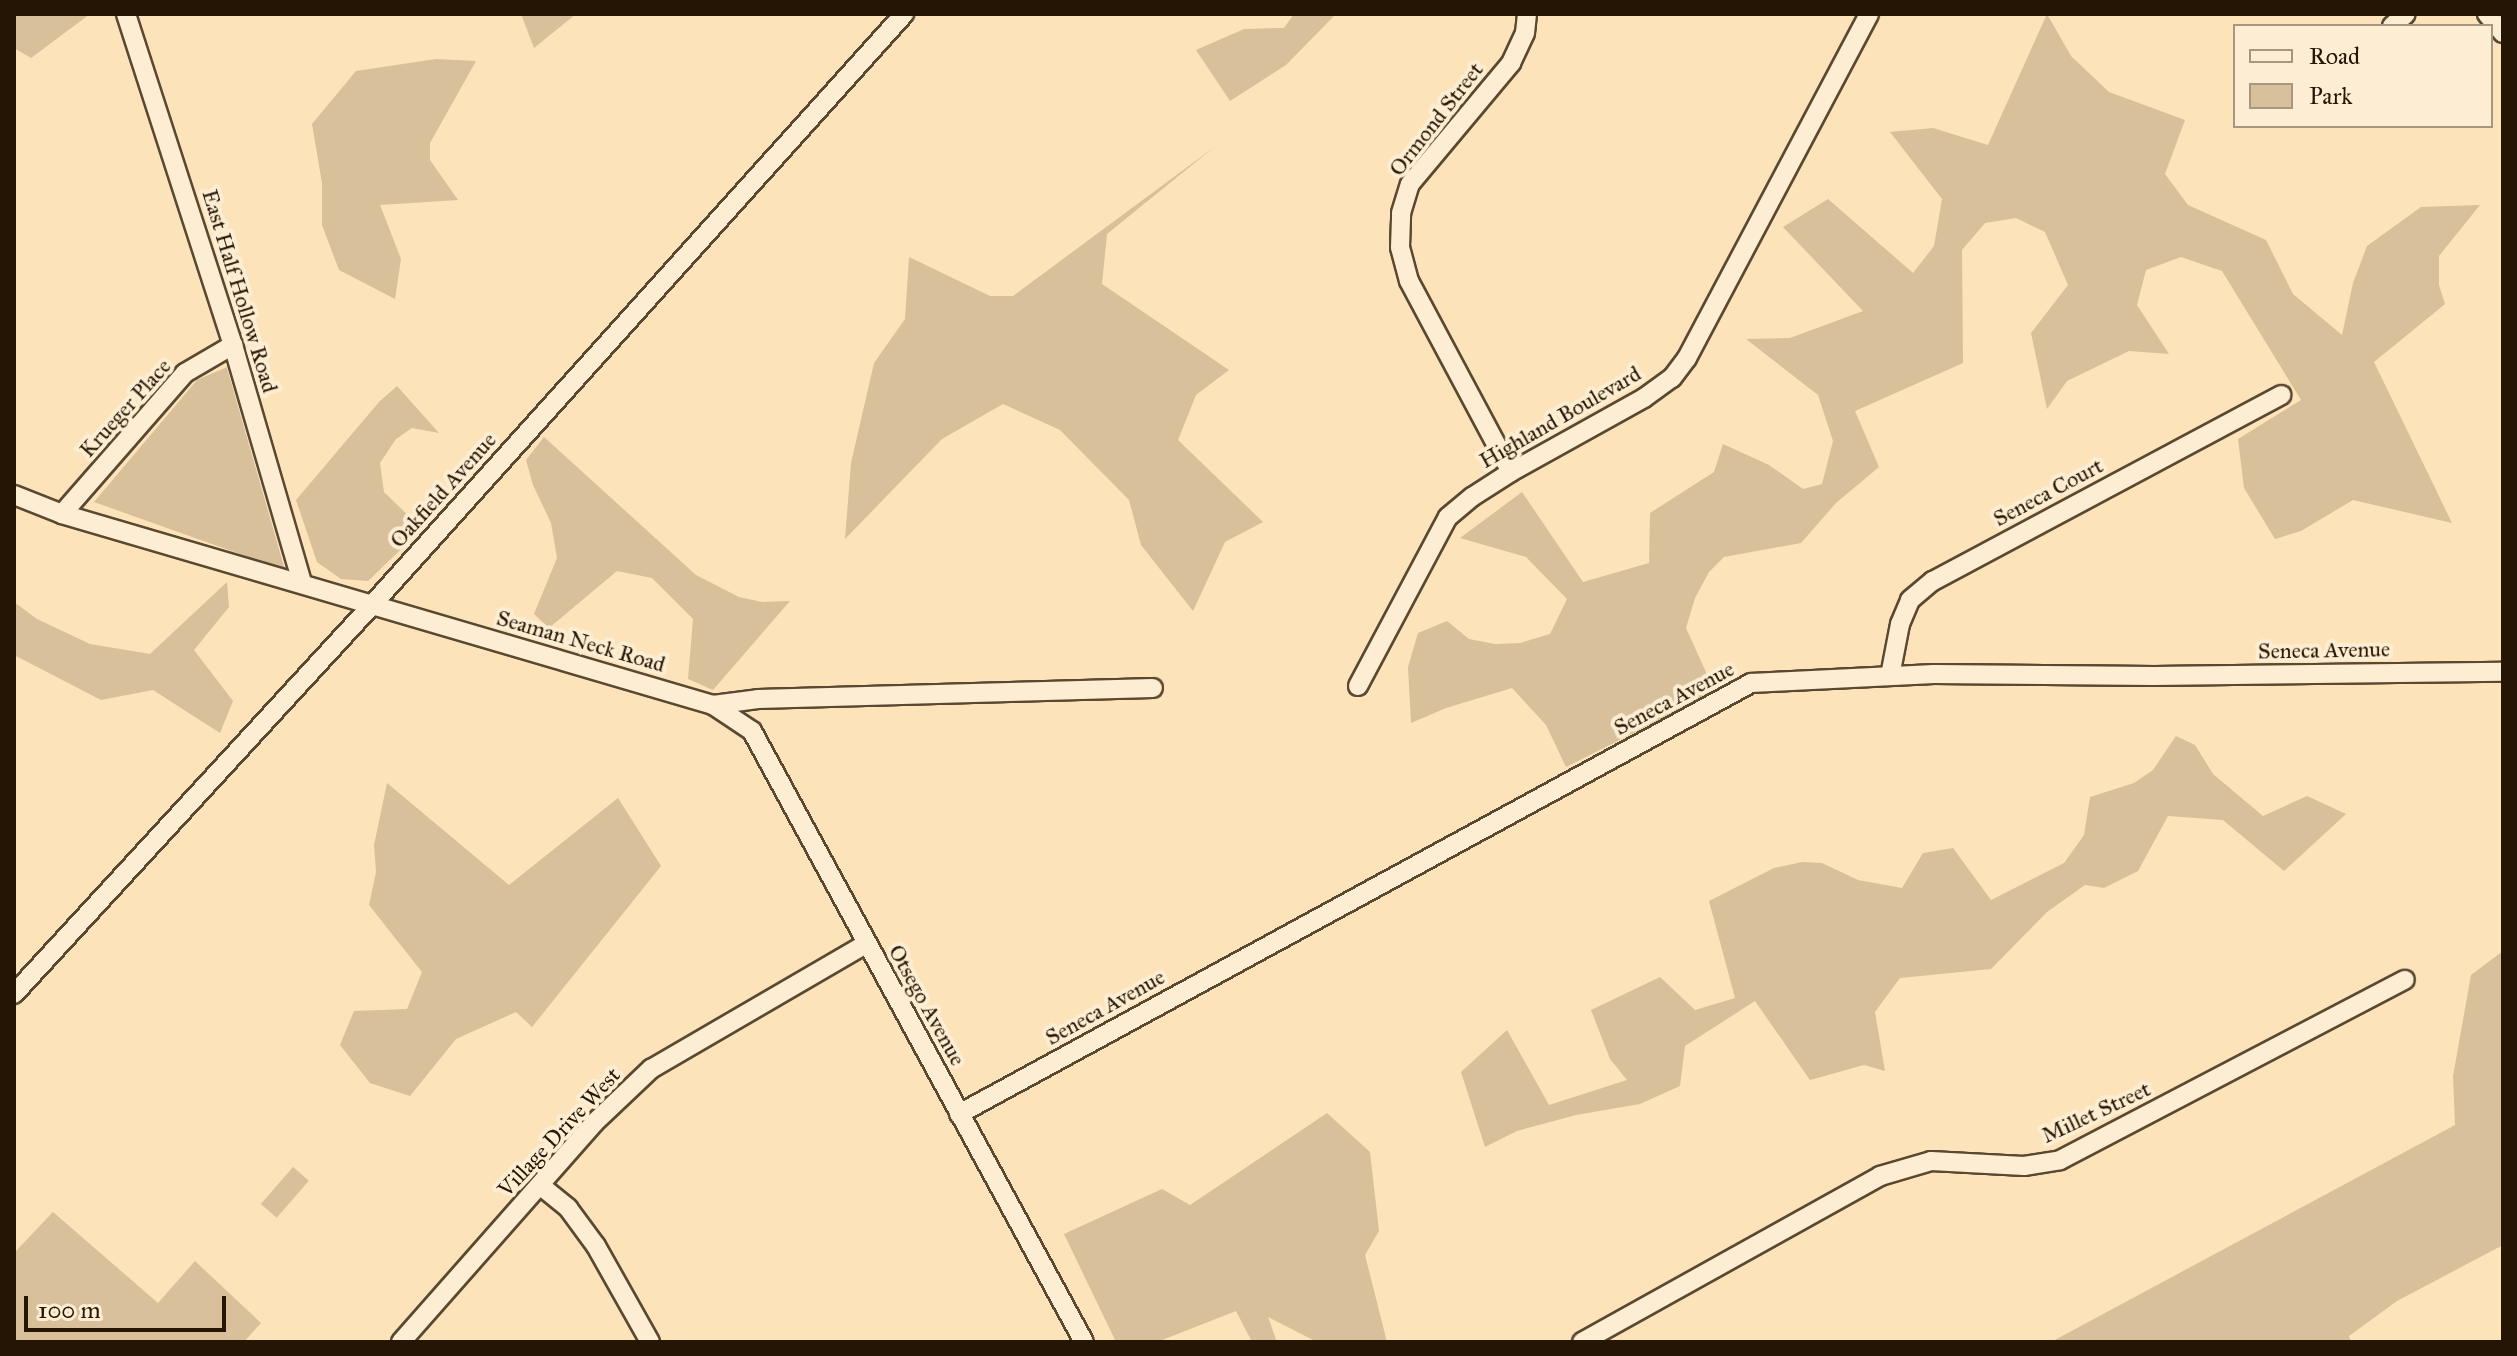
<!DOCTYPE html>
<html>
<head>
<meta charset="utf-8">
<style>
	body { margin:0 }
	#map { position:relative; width:2517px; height:1356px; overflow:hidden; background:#fce3b9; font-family:"IM FELL Great Primer",serif }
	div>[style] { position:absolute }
	.green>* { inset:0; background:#d7c09a; transform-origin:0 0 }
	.roads { filter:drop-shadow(2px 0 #5a4831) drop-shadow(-2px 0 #5a4831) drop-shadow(0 2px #5a4831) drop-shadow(0 -2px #5a4831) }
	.minor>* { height:18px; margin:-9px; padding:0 9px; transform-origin:9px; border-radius:9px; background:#fdedd2 }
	span { translate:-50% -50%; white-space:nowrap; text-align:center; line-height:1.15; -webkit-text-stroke:8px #fdedd2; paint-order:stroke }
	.street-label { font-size:22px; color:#241504 }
	.frame { position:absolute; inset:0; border:16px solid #241504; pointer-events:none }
	.legend { position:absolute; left:2233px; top:24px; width:260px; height:104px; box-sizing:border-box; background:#fdedd2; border:2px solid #a69780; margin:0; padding:10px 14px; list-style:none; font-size:24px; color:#241504 }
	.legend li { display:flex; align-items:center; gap:16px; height:40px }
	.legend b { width:40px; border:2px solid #a69780 }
	.scale { position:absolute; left:24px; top:1296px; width:202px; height:36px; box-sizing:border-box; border:4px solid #241504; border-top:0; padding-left:10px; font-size:24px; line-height:28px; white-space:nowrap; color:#241504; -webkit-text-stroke:6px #fdedd2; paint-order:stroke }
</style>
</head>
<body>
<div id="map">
	<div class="green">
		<i style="clip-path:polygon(14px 14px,90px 14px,31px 58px,14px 48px)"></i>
		<i style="clip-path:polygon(521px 14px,576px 14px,534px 48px)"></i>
		<i style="clip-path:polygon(1294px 14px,1336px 14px,1286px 65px,1230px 101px,1196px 50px,1244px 29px,1284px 28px)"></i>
		<i style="clip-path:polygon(2047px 14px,2071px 56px,2109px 92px,2185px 120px,2165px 174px,2188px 205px,2266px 240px,2293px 294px,2342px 335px,2353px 283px,2367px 246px,2421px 207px,2480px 205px,2439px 256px,2439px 285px,2445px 304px,2374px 362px,2452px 523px,2353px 500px,2301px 531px,2275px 539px,2244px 488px,2238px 439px,2301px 400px,2222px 271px,2181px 257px,2146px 270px,2137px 305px,2169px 354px,2129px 351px,2067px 381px,2047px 409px,2031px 333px,2068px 285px,2045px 232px,2016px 218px,1985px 223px,1962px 250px,1963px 363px,1855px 411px,1879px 467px,1836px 503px,1801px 543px,1724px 557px,1709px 572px,1695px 598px,1686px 628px,1715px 692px,1566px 767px,1546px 725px,1512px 688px,1446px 708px,1411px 723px,1408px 667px,1418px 633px,1447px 621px,1469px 639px,1495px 644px,1520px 643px,1550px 634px,1567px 599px,1526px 557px,1460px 538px,1522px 492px,1583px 582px,1649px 563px,1650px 513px,1714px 472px,1723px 444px,1769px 465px,1803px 489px,1822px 484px,1833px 441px,1818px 395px,1746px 339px,1790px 338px,1863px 311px,1783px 227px,1828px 199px,1913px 273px,1934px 246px,1942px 199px,1890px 132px,1933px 128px,1988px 145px)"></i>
		<i style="clip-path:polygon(436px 59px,476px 61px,430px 143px,430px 160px,458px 200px,380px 205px,401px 259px,395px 299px,339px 270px,322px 225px,322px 183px,312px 124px,356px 71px)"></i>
		<i style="clip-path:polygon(1213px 148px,1107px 234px,1102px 284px,1229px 370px,1196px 395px,1178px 440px,1263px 522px,1225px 542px,1193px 611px,1141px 545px,1129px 500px,1060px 430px,1003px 404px,942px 439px,845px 539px,851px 463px,874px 363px,905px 319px,909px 257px,990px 296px,1013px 296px)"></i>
		<i style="clip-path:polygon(227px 367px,227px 368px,285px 570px,94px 502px,197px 380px)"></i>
		<i style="clip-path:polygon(397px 386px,439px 433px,412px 428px,396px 439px,380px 463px,384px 492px,422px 529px,368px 581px,341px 579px,317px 562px,296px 500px,379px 402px)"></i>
		<i style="clip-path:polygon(544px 437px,696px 575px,739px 597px,762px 602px,790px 601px,713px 690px,688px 679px,693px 619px,652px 578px,617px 571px,549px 628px,534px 614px,557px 558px,551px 523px,533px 485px,526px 460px)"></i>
		<i style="clip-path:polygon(227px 582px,229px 607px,194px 650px,233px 701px,220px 733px,153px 690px,101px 700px,14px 655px,14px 602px,37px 619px,90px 644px,150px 654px)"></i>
		<i style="clip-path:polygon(2176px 736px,2195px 745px,2213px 774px,2263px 816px,2307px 796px,2346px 814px,2284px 871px,2223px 820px,2168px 816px,2138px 871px,2104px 888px,2085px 885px,2047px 912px,1991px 969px,1900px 978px,1875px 1012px,1885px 1071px,1864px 1065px,1810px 1080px,1755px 1001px,1685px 1046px,1680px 1086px,1640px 1104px,1576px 1115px,1517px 1131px,1485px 1147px,1461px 1072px,1507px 1030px,1549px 1105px,1627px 1080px,1610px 1059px,1591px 1010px,1660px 977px,1695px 1010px,1735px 998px,1709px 901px,1774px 868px,1802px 862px,1822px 863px,1858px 880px,1902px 888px,1923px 853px,1953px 848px,1991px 900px,2064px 863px,2084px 835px,2090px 797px,2134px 783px,2153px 770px)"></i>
		<i style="clip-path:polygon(387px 783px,509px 885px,618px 798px,661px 866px,532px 1027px,516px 1012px,456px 1039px,410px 1096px,370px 1083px,340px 1045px,354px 1011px,407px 1009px,422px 972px,369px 905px,376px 872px,374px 845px)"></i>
		<i style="clip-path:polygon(2503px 951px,2503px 1245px,2397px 1301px,2349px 1336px,2351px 1342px,2051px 1342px,2455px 1125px,2453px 1076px,2471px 975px)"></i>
		<i style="clip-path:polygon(1327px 1113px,1370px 1152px,1379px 1231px,1365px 1255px,1387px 1342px,1317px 1342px,1268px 1317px,1277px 1342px,1252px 1342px,1236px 1311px,1157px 1342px,1116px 1342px,1064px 1234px,1162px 1189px,1190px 1205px)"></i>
		<i style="left:293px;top:1167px;width:21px;height:49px;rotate:41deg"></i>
		<i style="clip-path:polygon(53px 1212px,158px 1303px,195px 1261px,261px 1323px,244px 1342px,16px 1342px,14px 1253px)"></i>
	</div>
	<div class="roads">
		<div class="minor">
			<i style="left:126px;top:14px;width:348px;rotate:72.1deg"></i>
			<i style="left:233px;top:345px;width:248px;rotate:73.8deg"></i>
			<i style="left:2487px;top:14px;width:25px;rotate:50deg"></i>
			<i style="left:2392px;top:26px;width:18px;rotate:-41deg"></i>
			<i style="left:1511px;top:472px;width:217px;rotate:-118.1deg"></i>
			<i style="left:1409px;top:281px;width:35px;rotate:-105deg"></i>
			<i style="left:1400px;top:247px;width:34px;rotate:-88deg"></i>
			<i style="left:1401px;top:213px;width:30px;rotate:-73deg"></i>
			<i style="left:1410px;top:184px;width:158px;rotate:-50.1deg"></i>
			<i style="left:1511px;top:63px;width:33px;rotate:-65deg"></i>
			<i style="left:1525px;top:33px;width:19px;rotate:-84deg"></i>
			<i style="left:14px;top:495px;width:52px;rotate:21.6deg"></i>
			<i style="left:62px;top:514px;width:678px;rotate:16.35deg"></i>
			<i style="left:713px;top:705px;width:45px;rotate:-7.6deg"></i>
			<i style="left:758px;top:699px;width:395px;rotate:-1.6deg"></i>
			<i style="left:62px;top:514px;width:187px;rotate:-48.9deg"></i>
			<i style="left:185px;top:373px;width:56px;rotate:-30.3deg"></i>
			<i style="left:1890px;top:676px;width:53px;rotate:-79.1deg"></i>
			<i style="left:1900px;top:624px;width:26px;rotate:-67deg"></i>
			<i style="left:1910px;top:600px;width:30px;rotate:-40deg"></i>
			<i style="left:1933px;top:581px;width:395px;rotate:-28.1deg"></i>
			<i style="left:1358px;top:686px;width:191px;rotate:-62deg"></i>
			<i style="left:1448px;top:517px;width:31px;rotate:-40deg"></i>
			<i style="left:1472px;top:497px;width:46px;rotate:-32.7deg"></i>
			<i style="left:1511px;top:472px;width:152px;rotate:-29.1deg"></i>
			<i style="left:1644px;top:398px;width:34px;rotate:-36deg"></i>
			<i style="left:1672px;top:378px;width:25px;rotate:-53deg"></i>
			<i style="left:1687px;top:358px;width:389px;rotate:-62.1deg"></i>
			<i style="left:713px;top:705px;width:47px;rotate:33.7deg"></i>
			<i style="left:752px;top:731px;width:695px;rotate:61.48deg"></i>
			<i style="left:14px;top:994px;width:527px;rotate:-47.38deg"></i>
			<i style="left:371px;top:606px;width:797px;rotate:-48deg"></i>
			<i style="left:959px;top:1114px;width:902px;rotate:-28.55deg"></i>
			<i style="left:1751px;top:683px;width:183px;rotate:-2.8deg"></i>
			<i style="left:1934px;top:674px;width:220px;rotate:0.5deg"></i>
			<i style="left:2154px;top:676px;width:349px;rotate:-0.7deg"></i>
			<i style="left:541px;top:1186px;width:35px;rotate:39deg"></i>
			<i style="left:568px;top:1208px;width:47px;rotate:53.6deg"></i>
			<i style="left:596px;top:1246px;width:110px;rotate:60.6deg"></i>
			<i style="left:401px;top:1342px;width:292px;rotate:-48.6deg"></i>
			<i style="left:594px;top:1123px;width:79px;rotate:-43.5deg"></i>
			<i style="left:651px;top:1069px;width:249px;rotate:-30.2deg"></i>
			<i style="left:1582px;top:1342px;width:341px;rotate:-29.1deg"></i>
			<i style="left:1880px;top:1176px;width:53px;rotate:-16.4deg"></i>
			<i style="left:1931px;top:1161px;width:93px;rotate:3.1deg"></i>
			<i style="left:2024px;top:1166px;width:36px;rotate:-9deg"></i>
			<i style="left:2060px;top:1160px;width:389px;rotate:-27.6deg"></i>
		</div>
	</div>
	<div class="street-label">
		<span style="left:1436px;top:119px;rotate:-52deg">Ormond Street</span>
		<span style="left:240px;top:291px;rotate:73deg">East Half Hollow Road</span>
		<span style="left:125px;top:408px;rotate:-48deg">Krueger Place</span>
		<span style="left:1560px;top:417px;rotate:-30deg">Highland Boulevard</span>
		<span style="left:443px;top:490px;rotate:-48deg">Oakfield Avenue</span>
		<span style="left:2048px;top:492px;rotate:-28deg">Seneca Court</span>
		<span style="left:581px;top:641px;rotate:16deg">Seaman Neck Road</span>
		<span style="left:2324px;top:650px;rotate:-1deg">Seneca Avenue</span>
		<span style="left:1674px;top:698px;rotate:-28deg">Seneca Avenue</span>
		<span style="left:927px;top:1005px;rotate:61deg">Otsego Avenue</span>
		<span style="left:1105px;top:1007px;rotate:-29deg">Seneca Avenue</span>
		<span style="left:2096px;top:1112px;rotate:-25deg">Millet Street</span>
		<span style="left:559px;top:1132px;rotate:-47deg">Village Drive West</span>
	</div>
	<div class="frame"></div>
	<ul class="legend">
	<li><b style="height:10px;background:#fdedd2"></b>Road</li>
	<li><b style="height:22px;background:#d7c09a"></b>Park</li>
	</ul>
	<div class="scale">100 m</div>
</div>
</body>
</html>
